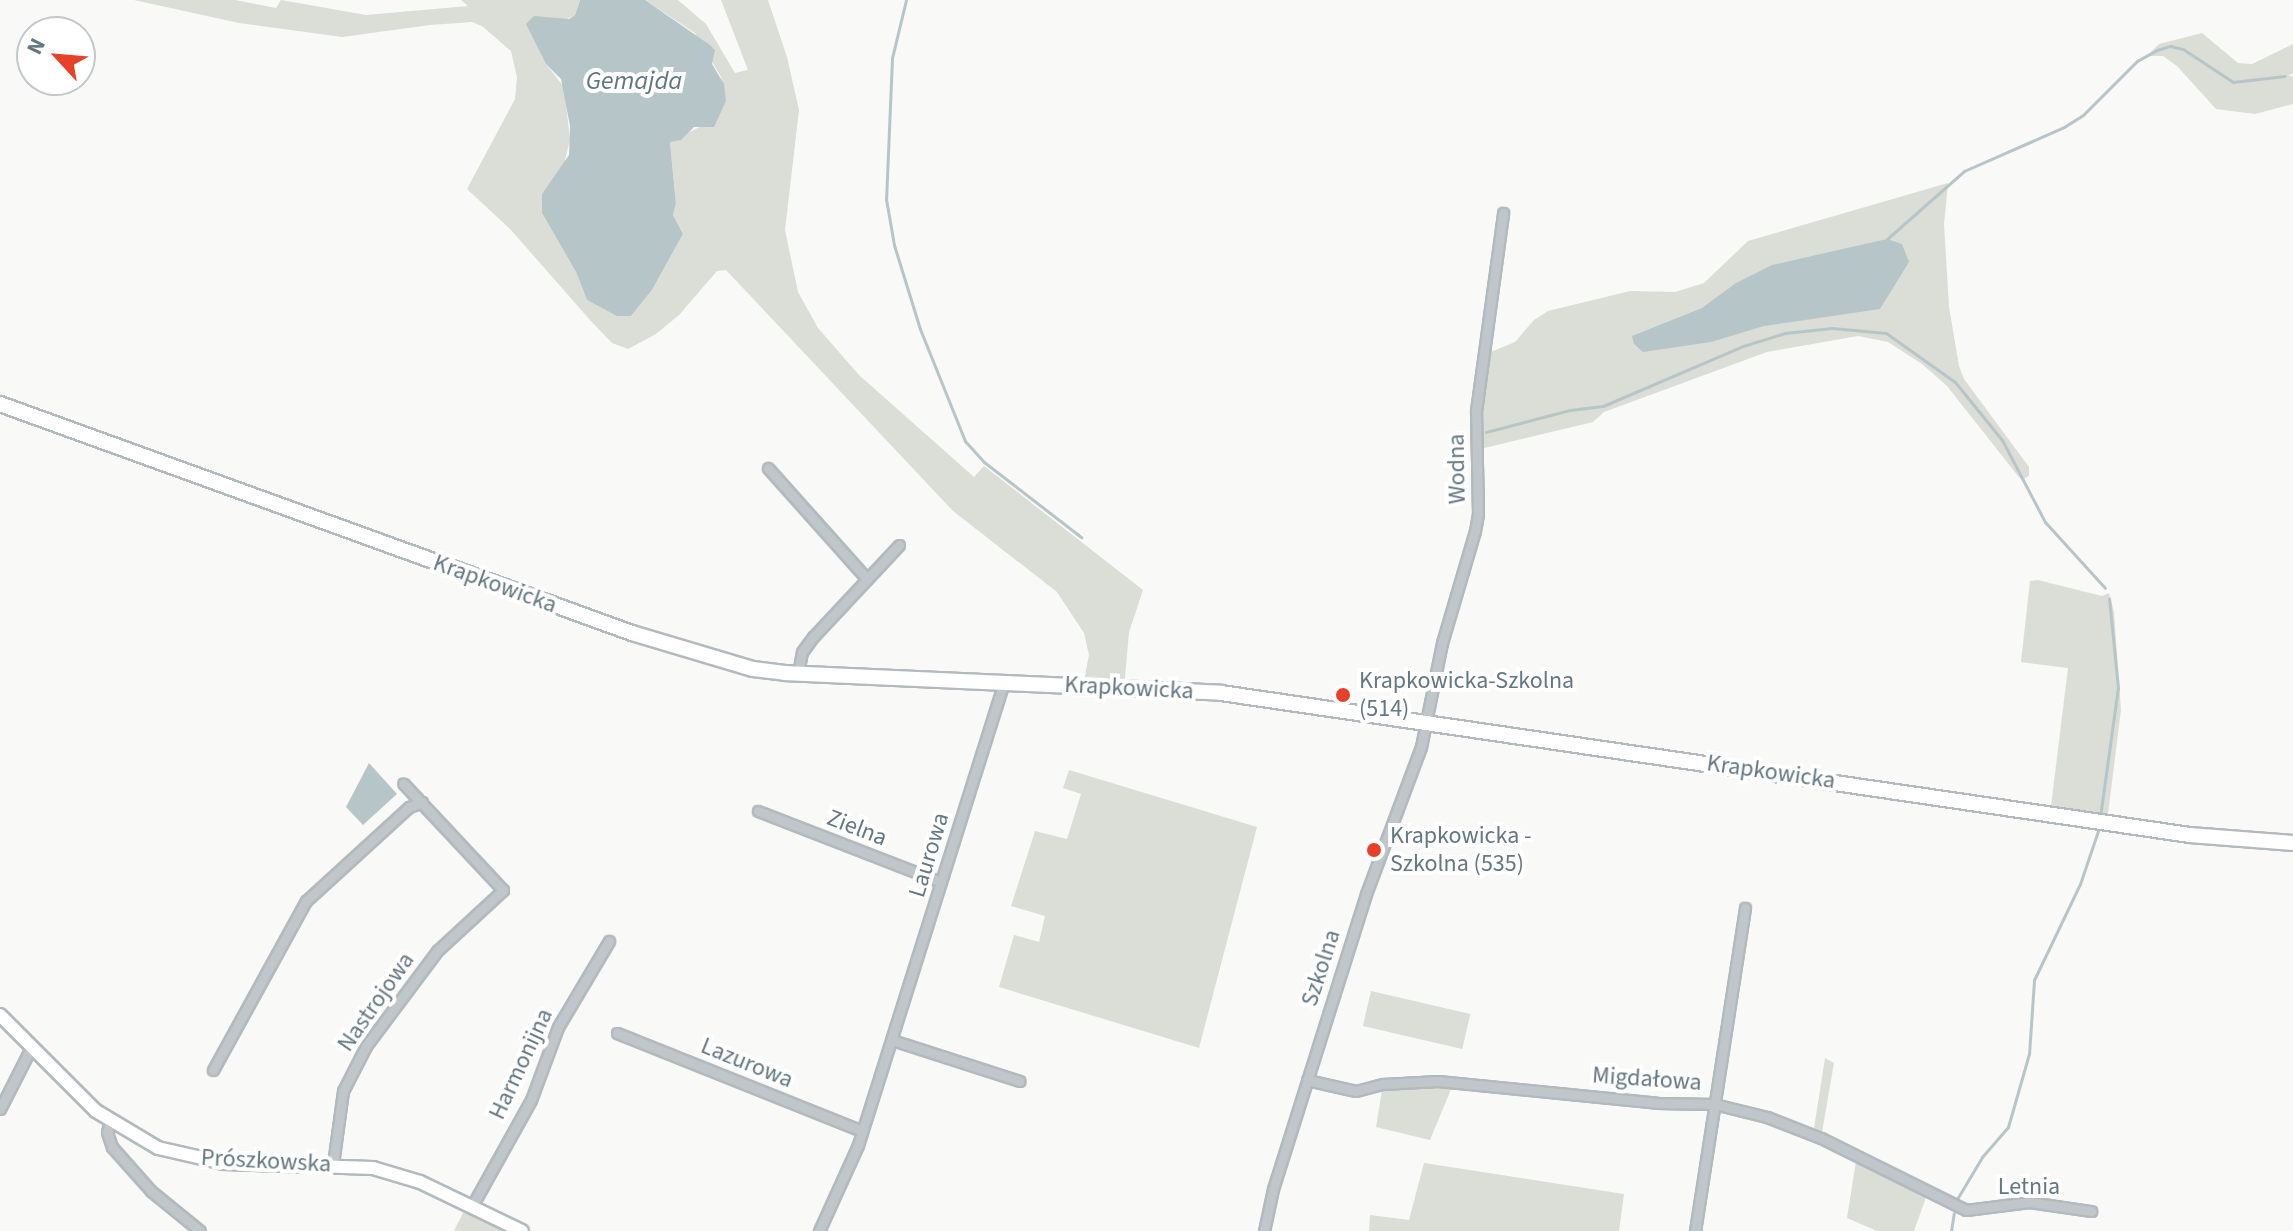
<!DOCTYPE html>
<html>
<head>
<meta charset="utf-8">
<style>
	body { margin:0 }
	#map { position:relative; width:2293px; height:1231px; overflow:hidden; background:#f9f9f7; font-family:"Source Sans 3",sans-serif }
	div>[style] { position:absolute }
	.green>* { inset:0; background:#daded6; transform-origin:0 0 }
	.water>* { inset:0; background:#b6c6c8 }
	.stream>* { height:3px; margin:-1.5px; padding:0 1.5px; transform-origin:1.5px; border-radius:1.5px; background:#b6c6c8 }
	.roads { filter:drop-shadow(2px 0 #b2babe) drop-shadow(-2px 0 #b2babe) drop-shadow(0 2px #b2babe) drop-shadow(0 -2px #b2babe) }
	.street>* { height:9px; margin:-4.5px; padding:0 4.5px; transform-origin:4.5px; border-radius:4.5px; background:#c0c6c9 }
	.secondary>* { height:12px; margin:-6px; padding:0 6px; transform-origin:6px; border-radius:6px; background:#fff }
	.primary>* { height:14px; margin:-7px; padding:0 7px; transform-origin:7px; border-radius:7px; background:#fff }
	.dots>* { width:22px; height:22px; translate:-50% -50%; box-sizing:border-box; border:4px solid #fff; border-radius:50% }
	span { translate:-50% -50%; white-space:nowrap; text-align:center; line-height:1.15; -webkit-text-stroke:8px #fff; paint-order:stroke }
	.street-label { font-size:24px; color:#647883 }
	.poi-label { font-size:24px; color:#647883 }
	.left { translate:0 -50%; text-align:left }
	.water-label { font-size:26px; color:#5e777c; font-style:italic }
	.north { position:absolute; left:16px; top:16px; width:80px; height:80px; box-sizing:border-box; background:#fff; border:2px solid #c1c9cd; border-radius:50%; rotate:296deg; font-size:22px; font-weight:700; line-height:32px; text-align:center; color:#647883 }
	.north::after { content:''; display:block; margin:auto; width:28px; height:36px; background:#e74229; clip-path:polygon(50% 0,100% 100%,50% 72%,0 100%) }
</style>
</head>
<body>
<div id="map">
	<div class="green">
		<i style="clip-path:polygon(134px 0,235px 0,276px 8px,281px 0,366px 15px,468px 6px,461px 0,580px 0,575px 15px,533px 35px,546px 64px,564px 87px,570px 139px,564px 165px,542px 194px,542px 213px,576px 272px,587px 300px,631px 316px,652px 290px,683px 234px,673px 215px,676px 204px,670px 141px,700px 127px,726px 101px,721px 77px,695px 33px,645px 0,678px 0,706px 24px,735px 73px,748px 70px,721px 0,768px 0,787px 57px,799px 110px,785px 230px,798px 292px,818px 328px,859px 375px,974px 477px,984px 466px,1143px 590px,1129px 632px,1124px 688px,1083px 686px,1089px 655px,1084px 633px,1057px 592px,953px 511px,726px 270px,717px 271px,679px 315px,656px 334px,628px 349px,612px 343px,590px 320px,511px 230px,467px 189px,515px 99px,517px 77px,511px 51px,482px 26px,472px 22px,430px 25px,342px 37px,239px 23px)"></i>
		<i style="clip-path:polygon(2202px 33px,2238px 63px,2252px 64px,2293px 44px,2293px 73px,2288px 76px,2293px 76px,2293px 104px,2255px 114px,2216px 109px,2177px 66px,2163px 56px,2147px 56px,2159px 44px)"></i>
		<i style="clip-path:polygon(1948px 183px,1944px 224px,1949px 307px,1959px 366px,1964px 379px,2029px 467px,2029px 476px,2022px 480px,2018px 476px,1947px 386px,1922px 364px,1888px 342px,1858px 336px,1767px 352px,1604px 412px,1593px 422px,1476px 450px,1481px 356px,1515px 342px,1534px 320px,1548px 311px,1630px 291px,1675px 292px,1704px 283px,1748px 241px)"></i>
		<i style="clip-path:polygon(2038px 580px,2102px 596px,2109px 593px,2114px 612px,2121px 710px,2107px 822px,2050px 814px,2068px 668px,2021px 662px,2030px 581px)"></i>
		<i style="clip-path:polygon(1069px 770px,1257px 827px,1199px 1048px,999px 987px,1014px 935px,1039px 942px,1045px 916px,1011px 906px,1035px 831px,1067px 839px,1081px 794px,1063px 788px)"></i>
		<i style="left:1371px;top:991px;width:102px;height:36px;rotate:13deg"></i>
		<i style="clip-path:polygon(1825px 1058px,1834px 1063px,1821px 1138px,1813px 1135px)"></i>
		<i style="clip-path:polygon(1454px 1082px,1430px 1140px,1376px 1127px,1383px 1084px)"></i>
		<i style="clip-path:polygon(1857px 1155px,1929px 1189px,1914px 1231px,1877px 1231px,1847px 1218px)"></i>
		<i style="clip-path:polygon(1424px 1163px,1624px 1194px,1619px 1231px,1369px 1231px,1370px 1215px,1409px 1220px)"></i>
		<i style="clip-path:polygon(468px 1203px,522px 1231px,454px 1231px)"></i>
	</div>
	<div class="water">
		<i style="clip-path:polygon(580px 0,645px 0,710px 45px,715px 50px,712px 64px,724px 84px,726px 101px,714px 127px,694px 127px,681px 140px,670px 142px,676px 204px,673px 215px,683px 234px,652px 290px,631px 316px,617px 316px,587px 300px,576px 272px,542px 213px,542px 194px,569px 155px,570px 126px,561px 79px,546px 64px,526px 24px,534px 16px,569px 19px,575px 15px)"></i>
		<i style="clip-path:polygon(1887px 239px,1902px 244px,1909px 262px,1880px 309px,1764px 326px,1711px 342px,1643px 352px,1634px 344px,1632px 336px,1702px 308px,1736px 283px,1772px 265px)"></i>
		<i style="clip-path:polygon(369px 763px,397px 794px,363px 825px,346px 807px)"></i>
	</div>
	<div class="stream">
		<i style="left:906px;top:0;width:60px;rotate:103.6deg"></i>
		<i style="left:892px;top:58px;width:141px;rotate:92.4deg"></i>
		<i style="left:886px;top:199px;width:47px;rotate:80.1deg"></i>
		<i style="left:894px;top:245px;width:88px;rotate:72.8deg"></i>
		<i style="left:920px;top:329px;width:121px;rotate:68.1deg"></i>
		<i style="left:965px;top:441px;width:28px;rotate:48deg"></i>
		<i style="left:984px;top:462px;width:123px;rotate:37.7deg"></i>
		<i style="left:1887px;top:239px;width:103px;rotate:-41.4deg"></i>
		<i style="left:1964px;top:171px;width:109px;rotate:-23.7deg"></i>
		<i style="left:2064px;top:127px;width:22px;rotate:-32deg"></i>
		<i style="left:2083px;top:115px;width:76px;rotate:-45deg"></i>
		<i style="left:2137px;top:61px;width:23px;rotate:-29deg"></i>
		<i style="left:2157px;top:50px;width:14px;rotate:-17deg"></i>
		<i style="left:2170px;top:46px;width:13px;rotate:13deg"></i>
		<i style="left:2183px;top:49px;width:60px;rotate:33.4deg"></i>
		<i style="left:2233px;top:82px;width:52px;rotate:-6.6deg"></i>
		<i style="left:1486px;top:432px;width:87px;rotate:-14.7deg"></i>
		<i style="left:1570px;top:410px;width:33px;rotate:-7deg"></i>
		<i style="left:1603px;top:406px;width:152px;rotate:-23.2deg"></i>
		<i style="left:1743px;top:346px;width:44px;rotate:-17.2deg"></i>
		<i style="left:1785px;top:333px;width:47px;rotate:-6.1deg"></i>
		<i style="left:1832px;top:328px;width:54px;rotate:5.3deg"></i>
		<i style="left:1886px;top:333px;width:85px;rotate:35.4deg"></i>
		<i style="left:1955px;top:382px;width:75px;rotate:51deg"></i>
		<i style="left:2002px;top:440px;width:93px;rotate:62.3deg"></i>
		<i style="left:2045px;top:522px;width:89px;rotate:47.7deg"></i>
		<i style="left:2100px;top:817px;width:130px;rotate:-82.1deg"></i>
		<i style="left:2118px;top:688px;width:90px;rotate:-95.7deg"></i>
		<i style="left:1957px;top:1199px;width:49px;rotate:-59.2deg"></i>
		<i style="left:1982px;top:1157px;width:40px;rotate:-49deg"></i>
		<i style="left:2008px;top:1127px;width:76px;rotate:-74deg"></i>
		<i style="left:2029px;top:1054px;width:74px;rotate:-86.1deg"></i>
		<i style="left:2034px;top:980px;width:106px;rotate:-64.4deg"></i>
		<i style="left:2080px;top:884px;width:59px;rotate:-71.3deg"></i>
		<i style="left:1951px;top:1231px;width:18px;rotate:-81deg"></i>
	</div>
	<div class="roads">
		<div class="street">
			<i style="left:768px;top:468px;width:149px;rotate:48.3deg"></i>
			<i style="left:798px;top:674px;width:22px;rotate:-80deg"></i>
			<i style="left:802px;top:652px;width:19px;rotate:-54deg"></i>
			<i style="left:813px;top:637px;width:126px;rotate:-46.9deg"></i>
			<i style="left:758px;top:811px;width:196px;rotate:21.2deg"></i>
			<i style="left:617px;top:1033px;width:264px;rotate:21.8deg"></i>
			<i style="left:892px;top:1040px;width:134px;rotate:17.8deg"></i>
			<i style="left:213px;top:1070px;width:193px;rotate:-61.2deg"></i>
			<i style="left:306px;top:901px;width:139px;rotate:-42.4deg"></i>
			<i style="left:409px;top:807px;width:14px;rotate:-21deg"></i>
			<i style="left:1307px;top:1080px;width:50px;rotate:12.7deg"></i>
			<i style="left:1356px;top:1091px;width:28px;rotate:-15deg"></i>
			<i style="left:1383px;top:1084px;width:55px;rotate:-3.1deg"></i>
			<i style="left:1438px;top:1081px;width:220px;rotate:5.7deg"></i>
			<i style="left:1657px;top:1103px;width:57px;rotate:1deg"></i>
			<i style="left:1714px;top:1104px;width:55px;rotate:13.8deg"></i>
			<i style="left:1767px;top:1117px;width:58px;rotate:21.3deg"></i>
			<i style="left:1821px;top:1138px;width:162px;rotate:26.4deg"></i>
			<i style="left:1966px;top:1210px;width:64px;rotate:-7.2deg"></i>
			<i style="left:2029px;top:1202px;width:63px;rotate:8.3deg"></i>
			<i style="left:0;top:1109px;width:68px;rotate:-63.1deg"></i>
			<i style="left:110px;top:1122px;width:10px;rotate:107deg"></i>
			<i style="left:107px;top:1132px;width:16px;rotate:72deg"></i>
			<i style="left:112px;top:1147px;width:59px;rotate:48.4deg"></i>
			<i style="left:151px;top:1191px;width:63px;rotate:39.2deg"></i>
			<i style="left:333px;top:1164px;width:74px;rotate:-82.2deg"></i>
			<i style="left:343px;top:1091px;width:51px;rotate:-62.9deg"></i>
			<i style="left:366px;top:1046px;width:119px;rotate:-53.2deg"></i>
			<i style="left:437px;top:951px;width:90px;rotate:-42.7deg"></i>
			<i style="left:503px;top:890px;width:146px;rotate:-133.1deg"></i>
			<i style="left:472px;top:1206px;width:121px;rotate:-60.9deg"></i>
			<i style="left:531px;top:1100px;width:78px;rotate:-69.7deg"></i>
			<i style="left:558px;top:1027px;width:100px;rotate:-59.3deg"></i>
			<i style="left:819px;top:1231px;width:94px;rotate:-65.6deg"></i>
			<i style="left:858px;top:1145px;width:485px;rotate:-72.5deg"></i>
			<i style="left:1264px;top:1231px;width:43px;rotate:-77.9deg"></i>
			<i style="left:1273px;top:1189px;width:309px;rotate:-72.5deg"></i>
			<i style="left:1366px;top:894px;width:157px;rotate:-69.5deg"></i>
			<i style="left:1421px;top:747px;width:106px;rotate:-78.6deg"></i>
			<i style="left:1442px;top:643px;width:117px;rotate:-73.6deg"></i>
			<i style="left:1475px;top:531px;width:17px;rotate:-80deg"></i>
			<i style="left:1478px;top:514px;width:103px;rotate:-91.1deg"></i>
			<i style="left:1476px;top:411px;width:200px;rotate:-82.2deg"></i>
			<i style="left:1695px;top:1231px;width:327px;rotate:-81.2deg"></i>
		</div>
		<div class="secondary">
			<i style="left:0;top:1015px;width:136px;rotate:45deg"></i>
			<i style="left:96px;top:1111px;width:72px;rotate:30.8deg"></i>
			<i style="left:158px;top:1148px;width:68px;rotate:12.8deg"></i>
			<i style="left:224px;top:1163px;width:149px;rotate:1.9deg"></i>
			<i style="left:373px;top:1168px;width:49px;rotate:16.6deg"></i>
			<i style="left:420px;top:1182px;width:113px;rotate:25.7deg"></i>
		</div>
		<div class="primary">
			<i style="left:0;top:404px;width:672px;rotate:19.92deg"></i>
			<i style="left:632px;top:633px;width:126px;rotate:16.6deg"></i>
			<i style="left:753px;top:669px;width:32px;rotate:7deg"></i>
			<i style="left:785px;top:673px;width:436px;rotate:2.6deg"></i>
			<i style="left:1221px;top:693px;width:979px;rotate:8.34deg"></i>
			<i style="left:2190px;top:835px;width:103px;rotate:4.4deg"></i>
		</div>
	</div>
	<div class="dots">
		<i style="left:1343px;top:695px;background:#e74229"></i>
		<i style="left:1374px;top:850px;background:#e74229"></i>
	</div>
	<div class="street-label">
		<span style="left:1457px;top:469px;rotate:-91deg">Wodna</span>
		<span style="left:495px;top:584px;rotate:20deg">Krapkowicka</span>
		<span style="left:1129px;top:688px;rotate:3deg">Krapkowicka</span>
		<span style="left:1771px;top:772px;rotate:8deg">Krapkowicka</span>
		<span style="left:857px;top:828px;rotate:21deg">Zielna</span>
		<span style="left:929px;top:855px;rotate:-73deg">Laurowa</span>
		<span style="left:1321px;top:968px;rotate:-72deg">Szkolna</span>
		<span style="left:376px;top:1002px;rotate:-55deg">Nastrojowa</span>
		<span style="left:747px;top:1063px;rotate:22deg">Lazurowa</span>
		<span style="left:521px;top:1064px;rotate:-65deg">Harmonijna</span>
		<span style="left:1647px;top:1079px;rotate:4deg">Migdałowa</span>
		<span style="left:266px;top:1161px;rotate:3deg">Prószkowska</span>
		<span style="left:2029px;top:1187px">Letnia</span>
	</div>
	<div class="poi-label">
		<span class="left" style="left:1359px;top:695px">Krapkowicka-Szkolna<br>(514)</span>
		<span class="left" style="left:1390px;top:850px">Krapkowicka -<br>Szkolna (535)</span>
	</div>
	<div class="water-label">
		<span style="left:634px;top:81px">Gemajda</span>
	</div>
	<div class="north">N</div>
</div>
</body>
</html>
